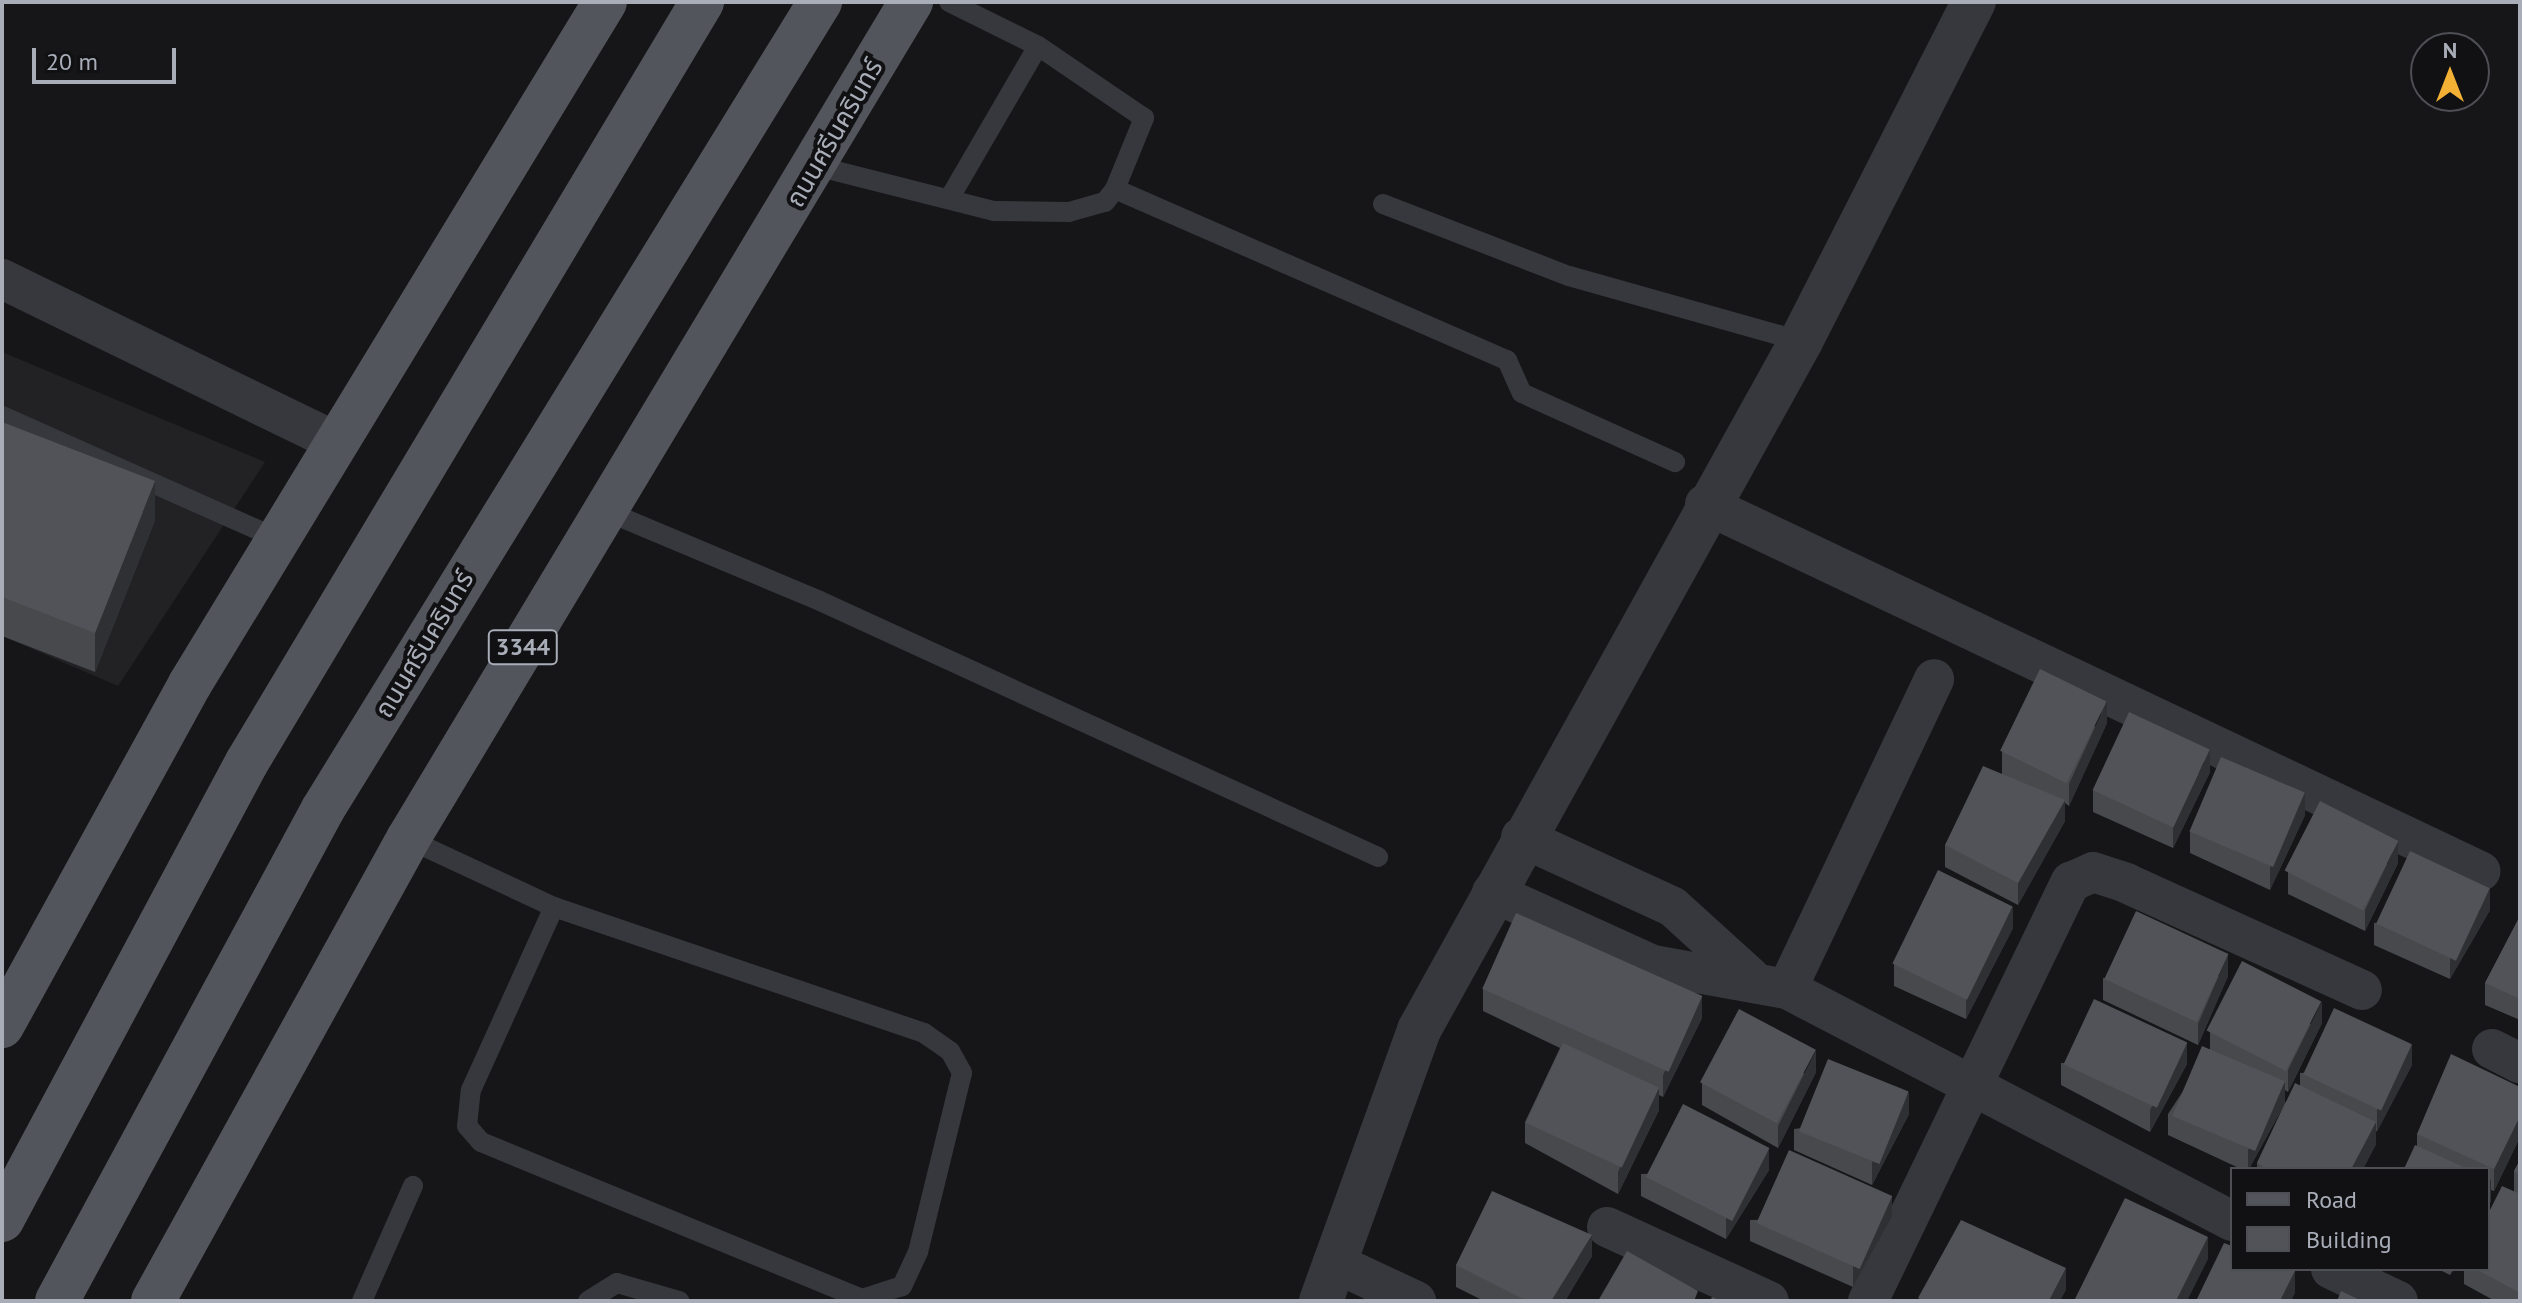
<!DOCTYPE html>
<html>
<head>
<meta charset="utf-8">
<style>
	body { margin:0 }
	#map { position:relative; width:2522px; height:1303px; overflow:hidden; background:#161618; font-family:"PT Sans","Noto Sans Thai",sans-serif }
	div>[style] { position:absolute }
	.built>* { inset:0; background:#222225 }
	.service>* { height:20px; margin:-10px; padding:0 10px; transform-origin:10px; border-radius:10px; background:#37383d }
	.minor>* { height:40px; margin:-20px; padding:0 20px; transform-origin:20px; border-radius:20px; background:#37383d }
	.tertiary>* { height:44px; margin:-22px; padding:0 22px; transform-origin:22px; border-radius:22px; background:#37383d }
	.primary>* { height:44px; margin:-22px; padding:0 22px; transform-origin:22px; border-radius:22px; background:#53555c }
	.wall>* { inset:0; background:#47494d }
	.shaded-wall>* { inset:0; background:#2f3033 }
	.building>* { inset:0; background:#525359; transform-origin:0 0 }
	span { translate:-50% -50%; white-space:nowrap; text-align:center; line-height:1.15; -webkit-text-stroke:8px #111113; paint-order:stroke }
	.shield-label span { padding:2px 6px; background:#111113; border:2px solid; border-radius:6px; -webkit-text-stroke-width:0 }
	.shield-label { font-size:24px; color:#a8adb8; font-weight:700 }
	.street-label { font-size:26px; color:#a8adb8 }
	.frame { position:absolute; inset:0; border:4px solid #a8adb8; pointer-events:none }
	.legend { position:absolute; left:2230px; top:1167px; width:260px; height:104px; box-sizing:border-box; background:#111113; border:2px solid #4d4f55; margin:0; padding:10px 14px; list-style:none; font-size:24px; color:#a8adb8 }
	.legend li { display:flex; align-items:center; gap:16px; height:40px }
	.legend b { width:40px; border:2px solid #4d4f55 }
	.north { position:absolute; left:2410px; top:32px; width:80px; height:80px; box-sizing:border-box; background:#111113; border:2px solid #4d4f55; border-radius:50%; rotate:0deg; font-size:22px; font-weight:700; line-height:32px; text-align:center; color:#a8adb8 }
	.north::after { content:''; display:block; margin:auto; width:28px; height:36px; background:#f2b134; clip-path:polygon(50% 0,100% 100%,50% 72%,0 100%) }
	.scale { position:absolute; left:32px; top:48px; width:144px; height:36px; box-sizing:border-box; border:4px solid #a8adb8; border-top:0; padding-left:10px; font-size:24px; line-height:28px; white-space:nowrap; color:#a8adb8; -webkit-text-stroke:6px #111113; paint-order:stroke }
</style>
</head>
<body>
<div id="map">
	<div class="built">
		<i style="clip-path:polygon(2px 352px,265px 462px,118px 686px,2px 636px)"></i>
	</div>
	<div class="service">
		<i style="left:816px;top:166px;width:184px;rotate:14.2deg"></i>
		<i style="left:994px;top:211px;width:75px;rotate:0.8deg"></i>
		<i style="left:1069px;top:212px;width:37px;rotate:-16deg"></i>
		<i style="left:1105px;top:202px;width:16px;rotate:-52deg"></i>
		<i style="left:1115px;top:189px;width:77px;rotate:-67.8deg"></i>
		<i style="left:1144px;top:118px;width:128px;rotate:-145.8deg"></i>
		<i style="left:1038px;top:46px;width:99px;rotate:-153.7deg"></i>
		<i style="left:1115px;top:189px;width:428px;rotate:23.6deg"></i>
		<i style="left:1507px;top:360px;width:36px;rotate:66deg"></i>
		<i style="left:1522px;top:393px;width:168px;rotate:24.3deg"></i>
		<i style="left:949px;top:199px;width:177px;rotate:-59.8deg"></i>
		<i style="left:1383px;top:204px;width:199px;rotate:21.2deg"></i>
		<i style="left:1569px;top:276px;width:241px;rotate:15.7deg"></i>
		<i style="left:2px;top:416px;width:302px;rotate:24deg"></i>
		<i style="left:606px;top:511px;width:232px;rotate:22.8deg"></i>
		<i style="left:820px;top:601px;width:614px;rotate:24.64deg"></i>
		<i style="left:408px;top:839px;width:161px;rotate:25deg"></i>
		<i style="left:554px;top:907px;width:391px;rotate:18.8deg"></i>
		<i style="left:924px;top:1033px;width:32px;rotate:35deg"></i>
		<i style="left:950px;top:1051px;width:25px;rotate:61deg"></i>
		<i style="left:962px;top:1073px;width:184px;rotate:103.8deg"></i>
		<i style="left:918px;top:1252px;width:38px;rotate:115deg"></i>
		<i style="left:902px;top:1286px;width:42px;rotate:162deg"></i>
		<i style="left:862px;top:1299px;width:412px;rotate:-157.6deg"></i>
		<i style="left:481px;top:1142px;width:21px;rotate:-131deg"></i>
		<i style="left:467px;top:1126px;width:36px;rotate:-84deg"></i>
		<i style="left:471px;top:1090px;width:201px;rotate:-65.6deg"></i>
		<i style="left:362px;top:1301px;width:126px;rotate:-66.1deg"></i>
		<i style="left:588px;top:1301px;width:34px;rotate:-32deg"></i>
		<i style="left:617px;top:1283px;width:65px;rotate:16.2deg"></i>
	</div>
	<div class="minor">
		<i style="left:2px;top:279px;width:372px;rotate:26deg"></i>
		<i style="left:1705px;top:504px;width:858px;rotate:25.34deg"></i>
		<i style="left:1521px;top:837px;width:167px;rotate:24.7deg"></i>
		<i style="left:1673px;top:907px;width:105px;rotate:42.3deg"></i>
		<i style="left:1492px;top:892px;width:177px;rotate:24.4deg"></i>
		<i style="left:1653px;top:965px;width:136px;rotate:10.2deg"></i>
		<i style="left:1787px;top:989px;width:502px;rotate:27.54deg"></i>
		<i style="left:1787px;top:989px;width:343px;rotate:-64.6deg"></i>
		<i style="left:2492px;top:1049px;width:31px;rotate:27deg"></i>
		<i style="left:1607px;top:1227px;width:178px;rotate:24.6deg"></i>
		<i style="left:1333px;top:1262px;width:92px;rotate:25.2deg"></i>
		<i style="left:2331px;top:1269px;width:74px;rotate:25.5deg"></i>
		<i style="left:1868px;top:1301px;width:466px;rotate:-64.2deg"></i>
		<i style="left:2071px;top:882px;width:24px;rotate:-24deg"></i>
		<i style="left:2093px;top:872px;width:35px;rotate:18deg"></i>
		<i style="left:2126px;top:883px;width:259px;rotate:24.4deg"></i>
	</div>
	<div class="tertiary">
		<i style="left:1321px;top:1301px;width:288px;rotate:-70.1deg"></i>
		<i style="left:1419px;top:1030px;width:788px;rotate:-60.99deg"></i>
		<i style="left:1801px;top:341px;width:381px;rotate:-63deg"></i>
	</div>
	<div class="primary">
		<i style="left:2px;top:1026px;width:390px;rotate:-61.2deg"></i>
		<i style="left:190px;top:684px;width:798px;rotate:-58.68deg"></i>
		<i style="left:2px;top:1220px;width:519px;rotate:-61.86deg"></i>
		<i style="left:247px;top:762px;width:886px;rotate:-59.09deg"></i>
		<i style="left:57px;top:1301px;width:559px;rotate:-61.6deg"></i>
		<i style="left:323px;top:809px;width:948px;rotate:-58.37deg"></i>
		<i style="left:153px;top:1301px;width:528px;rotate:-61.1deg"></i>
		<i style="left:408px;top:839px;width:977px;rotate:-59deg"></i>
	</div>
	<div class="wall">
		<i style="clip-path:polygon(2px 422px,155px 520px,95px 672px,2px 636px)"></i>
		<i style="clip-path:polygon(2107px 723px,2069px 806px,2065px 803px,2065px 821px,2018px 905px,1945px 867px,1945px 845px,2002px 774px,2002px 752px)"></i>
		<i style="clip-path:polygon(2210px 772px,2173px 848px,2093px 812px,2093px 790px)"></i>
		<i style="clip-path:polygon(2305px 815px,2270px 890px,2190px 853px,2190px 832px)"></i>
		<i style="clip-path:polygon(2398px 863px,2365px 931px,2288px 894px,2288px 872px)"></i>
		<i style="clip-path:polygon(2490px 910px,2450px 979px,2374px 945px,2374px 923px)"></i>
		<i style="clip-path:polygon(2520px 916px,2520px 1020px,2485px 1005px,2485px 983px)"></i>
		<i style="clip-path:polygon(2013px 928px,1966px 1019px,1894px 986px,1894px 964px)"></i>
		<i style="clip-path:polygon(2228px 976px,2198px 1045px,2103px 1000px,2103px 978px)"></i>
		<i style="clip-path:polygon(1483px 989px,1702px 1018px,1663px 1097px,1659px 1095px,1659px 1110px,1618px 1194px,1525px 1143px,1525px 1122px,1560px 1048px,1483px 1011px)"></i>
		<i style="clip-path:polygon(2322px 1023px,2288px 1092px,2285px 1090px,2285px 1103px,2300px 1086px,2300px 1073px,2412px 1065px,2376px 1132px,2376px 1144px,2363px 1169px,2257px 1169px,2257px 1163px,2284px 1105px,2249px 1169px,2241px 1169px,2168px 1135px,2168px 1114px,2210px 1050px,2210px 1032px)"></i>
		<i style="clip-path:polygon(2061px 1063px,2187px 1064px,2150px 1132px,2061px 1085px)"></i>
		<i style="clip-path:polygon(1816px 1072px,1778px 1148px,1702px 1105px,1702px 1083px)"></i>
		<i style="clip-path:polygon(2520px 1087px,2520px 1137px,2494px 1191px,2491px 1190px,2491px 1201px,2488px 1206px,2488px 1169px,2404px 1169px,2417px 1146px,2417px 1134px)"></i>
		<i style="clip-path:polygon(1909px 1114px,1872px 1185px,1794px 1150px,1794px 1129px)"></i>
		<i style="clip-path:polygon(2520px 1160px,2520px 1301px,2495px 1301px,2464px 1284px,2464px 1269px,2488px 1269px,2514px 1192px,2514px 1171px)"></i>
		<i style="clip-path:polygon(1769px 1170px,1726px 1239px,1641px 1196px,1641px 1174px)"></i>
		<i style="clip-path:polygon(1892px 1217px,1853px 1287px,1750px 1241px,1750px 1220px)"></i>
		<i style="clip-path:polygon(1592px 1256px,1565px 1301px,1484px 1301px,1456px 1287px,1456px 1265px)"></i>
		<i style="clip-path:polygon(2438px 1269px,2454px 1269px,2450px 1275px)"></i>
	</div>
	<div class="shaded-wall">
		<i style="clip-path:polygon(155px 481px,155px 520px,95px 672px,95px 633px)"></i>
		<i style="clip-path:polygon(2107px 701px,2107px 723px,2069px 806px,2069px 784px)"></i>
		<i style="clip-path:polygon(2210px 750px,2210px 772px,2173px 848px,2173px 826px)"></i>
		<i style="clip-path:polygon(2305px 793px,2305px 815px,2270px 890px,2270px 868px)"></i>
		<i style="clip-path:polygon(2065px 800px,2065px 821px,2018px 905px,2018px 883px)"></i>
		<i style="clip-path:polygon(2398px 841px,2398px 863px,2365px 931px,2365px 910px)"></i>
		<i style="clip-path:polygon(2490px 888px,2490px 910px,2450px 979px,2450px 957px)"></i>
		<i style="clip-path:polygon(2013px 906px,2013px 928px,1966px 1019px,1966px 997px)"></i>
		<i style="clip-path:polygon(2228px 954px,2228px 976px,2198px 1045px,2198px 1024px)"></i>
		<i style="clip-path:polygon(1702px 996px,1702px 1018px,1663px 1097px,1663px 1075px)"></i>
		<i style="clip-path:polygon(2322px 1001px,2322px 1023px,2288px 1092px,2288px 1070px)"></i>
		<i style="clip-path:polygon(2187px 1043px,2187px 1064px,2150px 1132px,2150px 1110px)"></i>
		<i style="clip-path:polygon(2412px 1044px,2412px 1065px,2377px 1132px,2377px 1110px)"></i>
		<i style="clip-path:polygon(1816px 1050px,1816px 1072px,1778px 1148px,1778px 1126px)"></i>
		<i style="clip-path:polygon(2285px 1082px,2285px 1103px,2249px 1169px,2248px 1169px,2248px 1150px)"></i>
		<i style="clip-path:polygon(1659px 1088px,1659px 1110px,1618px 1194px,1618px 1172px)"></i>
		<i style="clip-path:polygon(1909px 1092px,1909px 1114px,1872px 1185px,1872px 1163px)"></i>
		<i style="clip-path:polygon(2520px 1116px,2520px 1137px,2494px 1191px,2494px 1169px)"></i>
		<i style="clip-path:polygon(2376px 1122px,2376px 1144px,2363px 1169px,2351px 1169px)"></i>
		<i style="clip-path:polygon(1769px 1148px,1769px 1170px,1726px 1239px,1726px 1217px)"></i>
		<i style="clip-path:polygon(2491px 1179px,2491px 1201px,2488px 1206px,2488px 1184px)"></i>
		<i style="clip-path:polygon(1892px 1196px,1892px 1217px,1853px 1287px,1853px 1265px)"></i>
		<i style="clip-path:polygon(1592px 1235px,1592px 1256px,1565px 1301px,1551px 1301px)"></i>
		<i style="clip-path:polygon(2208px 1237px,2208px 1259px,2187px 1301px,2176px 1301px)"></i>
		<i style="clip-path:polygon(2066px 1268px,2066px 1290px,2060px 1301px,2049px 1301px)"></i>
		<i style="clip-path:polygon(2295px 1271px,2295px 1293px,2291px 1301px,2280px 1301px)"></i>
	</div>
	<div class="building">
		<i style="clip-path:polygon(2px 422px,155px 481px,95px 633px,2px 597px)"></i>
		<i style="left:2040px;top:669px;width:74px;height:91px;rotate:26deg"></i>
		<i style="left:2129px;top:712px;width:89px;height:86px;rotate:25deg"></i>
		<i style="left:2221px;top:757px;width:91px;height:81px;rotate:23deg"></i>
		<i style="clip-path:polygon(1983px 766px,2065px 800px,2018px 883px,1945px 845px)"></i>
		<i style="left:2320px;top:801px;width:88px;height:78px;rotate:27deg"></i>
		<i style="left:2410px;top:851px;width:88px;height:80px;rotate:25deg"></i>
		<i style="left:1938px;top:870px;width:83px;height:104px;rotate:26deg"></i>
		<i style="left:2136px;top:911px;width:102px;height:75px;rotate:25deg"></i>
		<i style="left:1516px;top:913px;width:204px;height:83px;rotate:24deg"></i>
		<i style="clip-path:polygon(2520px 916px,2520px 999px,2485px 983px)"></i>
		<i style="left:2242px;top:961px;width:89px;height:78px;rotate:27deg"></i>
		<i style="left:2094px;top:999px;width:103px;height:72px;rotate:25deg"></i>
		<i style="left:2334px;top:1008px;width:86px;height:73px;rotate:25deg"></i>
		<i style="left:1739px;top:1009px;width:87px;height:83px;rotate:28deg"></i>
		<i style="left:1563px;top:1043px;width:106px;height:88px;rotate:25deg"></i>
		<i style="left:2202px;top:1046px;width:90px;height:76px;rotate:23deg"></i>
		<i style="clip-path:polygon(2451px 1054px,2520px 1087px,2520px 1116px,2494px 1169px,2417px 1134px)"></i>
		<i style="left:1828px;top:1059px;width:87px;height:78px;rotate:22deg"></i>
		<i style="clip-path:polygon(2295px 1083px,2376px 1122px,2351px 1169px,2268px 1169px,2257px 1163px)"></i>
		<i style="left:1683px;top:1104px;width:97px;height:82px;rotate:27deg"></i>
		<i style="clip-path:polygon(2415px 1145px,2468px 1169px,2404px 1169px)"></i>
		<i style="left:1789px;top:1150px;width:113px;height:80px;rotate:24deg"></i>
		<i style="clip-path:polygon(2520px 1160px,2520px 1174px,2514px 1171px)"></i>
		<i style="clip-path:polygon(2502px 1186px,2520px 1194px,2520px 1293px,2476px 1269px,2488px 1269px,2488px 1214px)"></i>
		<i style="clip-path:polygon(1492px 1191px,1592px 1235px,1551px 1301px,1527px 1301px,1456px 1265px)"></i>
		<i style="clip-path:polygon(2125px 1198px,2208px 1237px,2176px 1301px,2074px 1301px)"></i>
		<i style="clip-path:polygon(1961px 1220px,2066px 1268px,2049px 1301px,1923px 1301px,1918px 1298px)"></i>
		<i style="clip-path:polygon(2224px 1243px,2232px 1246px,2232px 1269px,2289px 1269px,2295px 1271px,2280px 1301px,2196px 1301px)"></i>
		<i style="clip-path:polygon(1627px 1251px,1698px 1291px,1694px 1301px,1598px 1301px)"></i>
		<i style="clip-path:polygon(2341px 1291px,2362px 1301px,2337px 1301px)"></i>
		<i style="clip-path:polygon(1712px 1297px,1722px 1301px,1710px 1301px)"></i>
	</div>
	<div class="shield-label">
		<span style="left:523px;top:647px">3344</span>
	</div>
	<div class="street-label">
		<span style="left:834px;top:133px;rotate:-60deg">ถนนศรีนครินทร์</span>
		<span style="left:424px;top:644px;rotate:-59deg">ถนนศรีนครินทร์</span>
	</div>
	<div class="frame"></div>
	<ul class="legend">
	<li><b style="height:10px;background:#53555c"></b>Road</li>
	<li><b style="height:22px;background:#525359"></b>Building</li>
	</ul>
	<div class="north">N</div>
	<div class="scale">20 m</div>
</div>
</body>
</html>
